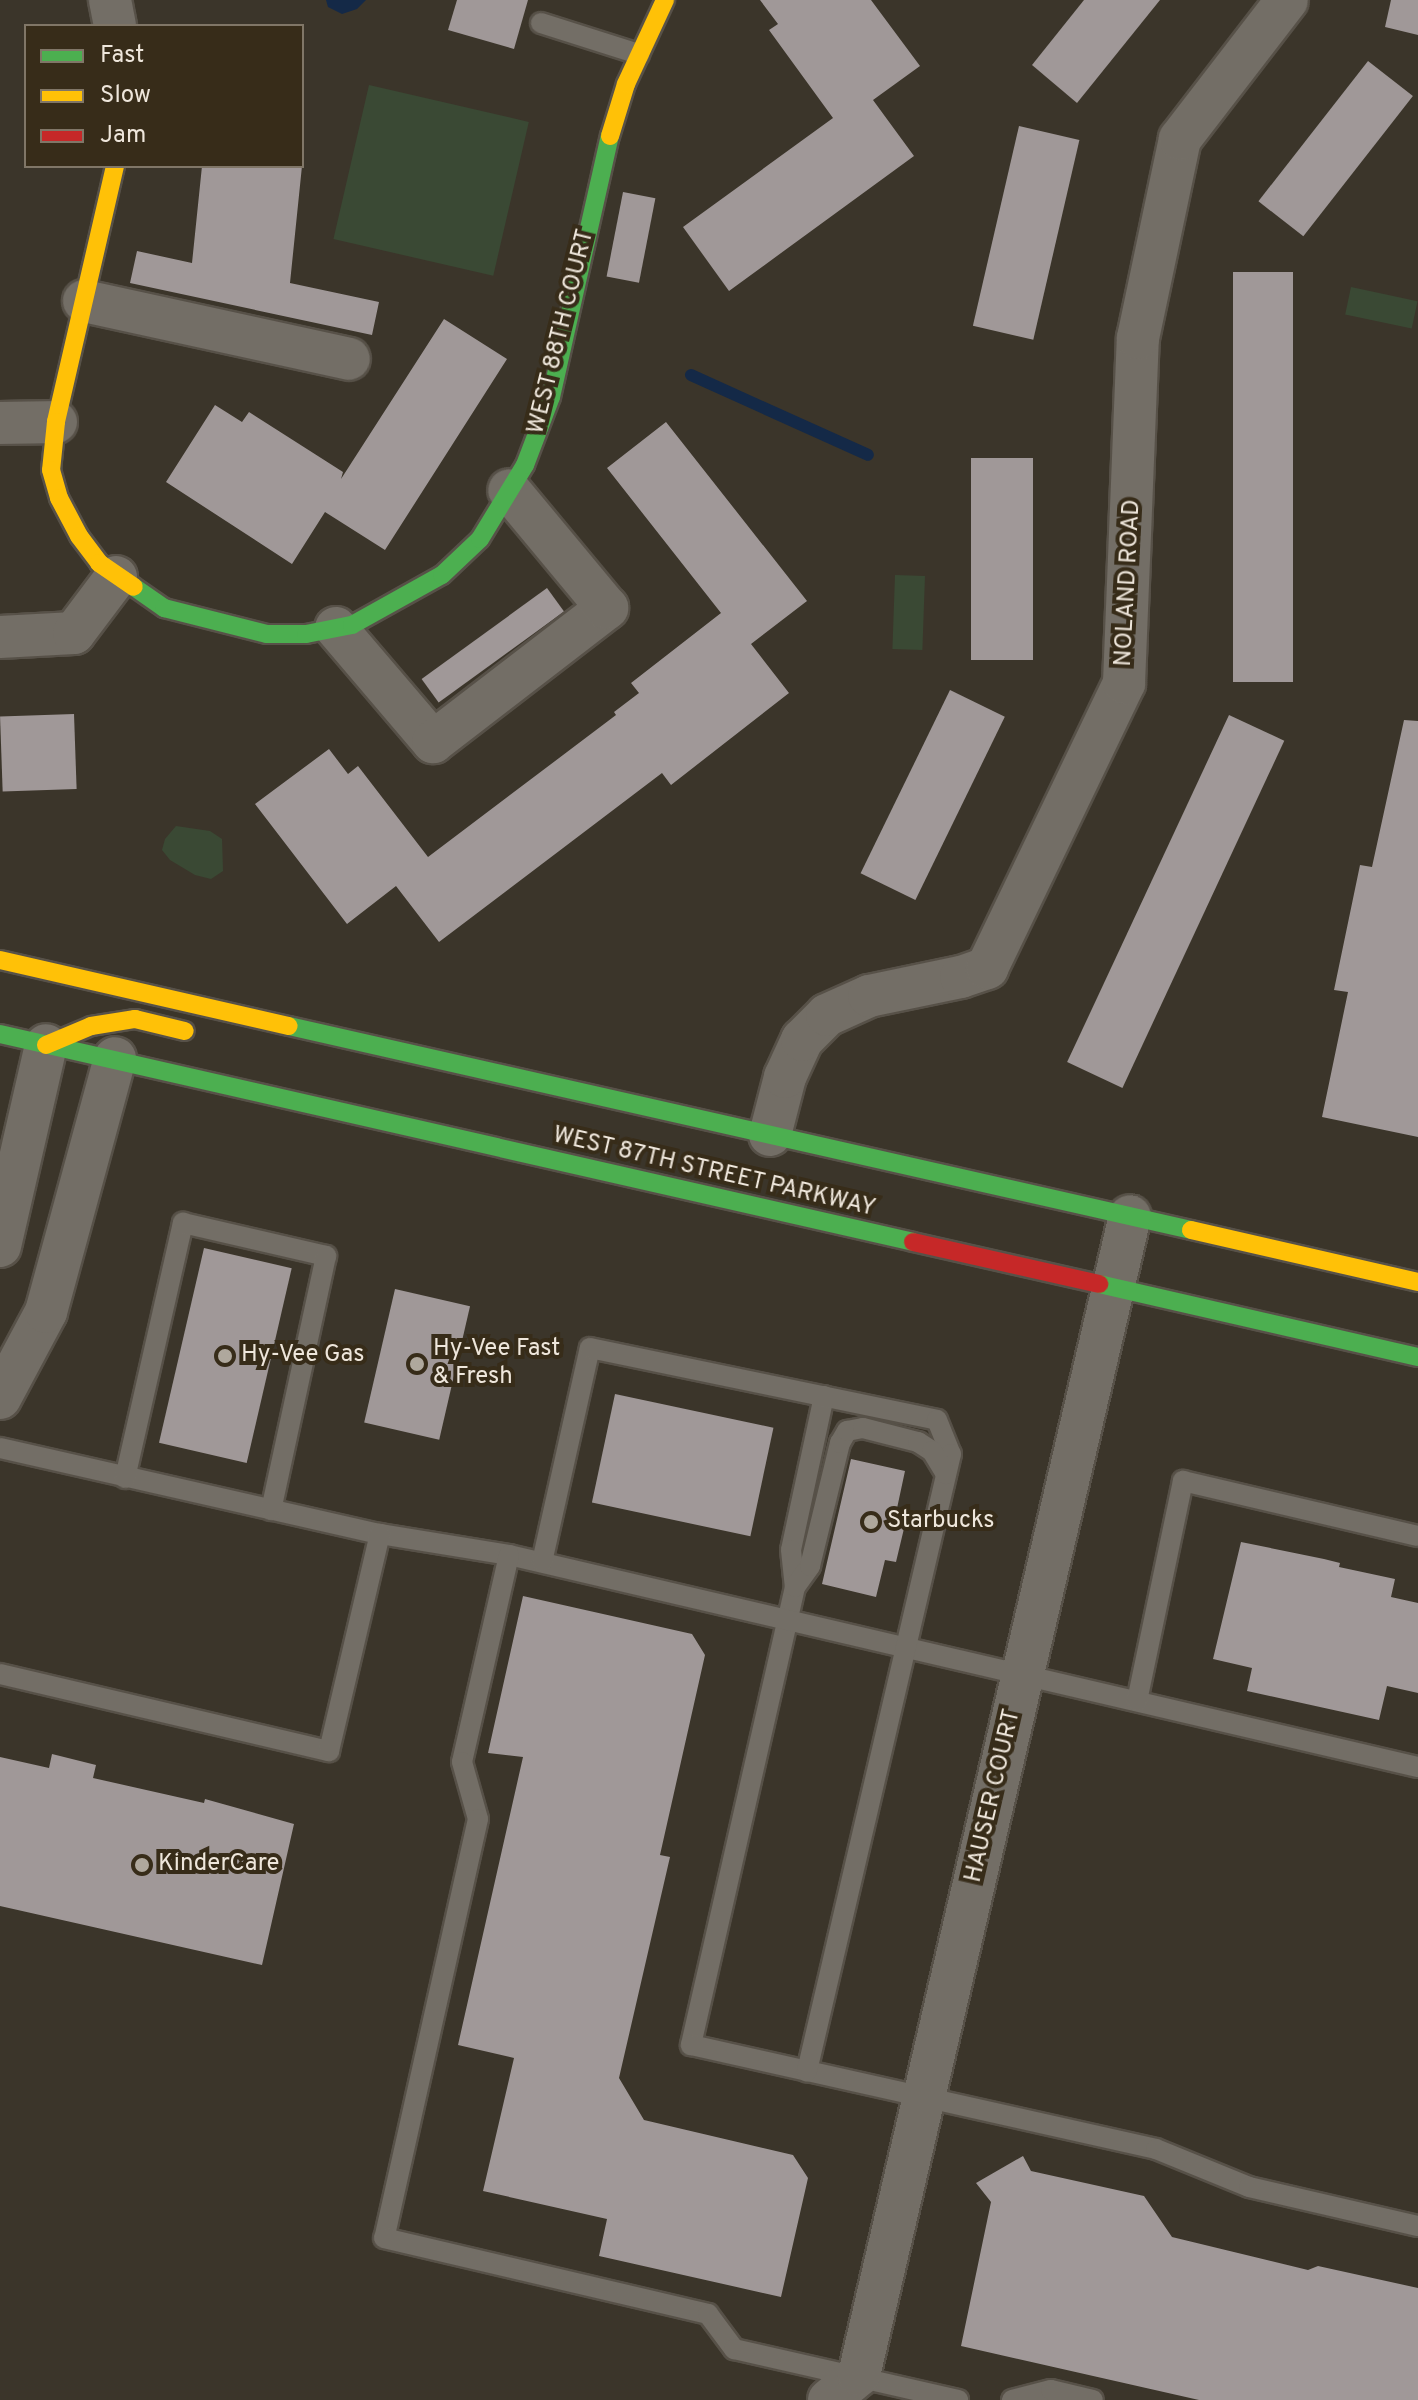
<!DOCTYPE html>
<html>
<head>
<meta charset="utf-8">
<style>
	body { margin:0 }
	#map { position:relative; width:1418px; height:2400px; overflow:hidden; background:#3b352a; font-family:Overpass,sans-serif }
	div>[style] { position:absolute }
	.green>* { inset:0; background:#3a4934; transform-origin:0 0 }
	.water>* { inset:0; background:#142947 }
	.stream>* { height:12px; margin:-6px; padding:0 6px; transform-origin:6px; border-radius:6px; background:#142947 }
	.building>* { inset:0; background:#a09898; transform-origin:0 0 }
	.roads { filter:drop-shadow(2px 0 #575148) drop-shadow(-2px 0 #575148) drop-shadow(0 2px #575148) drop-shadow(0 -2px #575148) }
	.lane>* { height:20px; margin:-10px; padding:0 10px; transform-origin:10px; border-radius:10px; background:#736e66 }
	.street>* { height:42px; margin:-21px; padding:0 21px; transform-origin:21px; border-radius:21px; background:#736e66 }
	.fast>* { height:18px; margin:-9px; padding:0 9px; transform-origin:9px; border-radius:9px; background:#4caf50 }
	.slow>* { height:18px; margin:-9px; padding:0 9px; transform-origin:9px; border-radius:9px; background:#ffc107 }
	.jam>* { height:18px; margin:-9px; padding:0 9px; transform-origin:9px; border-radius:9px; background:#c62828 }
	.dots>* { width:22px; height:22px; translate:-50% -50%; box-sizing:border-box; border:4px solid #372c19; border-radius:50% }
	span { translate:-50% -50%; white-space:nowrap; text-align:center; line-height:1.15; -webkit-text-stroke:8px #372c19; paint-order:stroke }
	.street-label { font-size:24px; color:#eee6db }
	.poi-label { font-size:24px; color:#eee6db }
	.left { translate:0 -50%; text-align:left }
	.legend { position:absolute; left:24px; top:24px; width:280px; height:144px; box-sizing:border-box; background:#372c19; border:2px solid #807667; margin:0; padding:10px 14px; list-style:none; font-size:24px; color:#eee6db }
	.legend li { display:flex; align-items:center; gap:16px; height:40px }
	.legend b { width:40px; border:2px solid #807667 }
</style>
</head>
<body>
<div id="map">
	<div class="green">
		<i style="left:369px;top:85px;width:164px;height:158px;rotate:13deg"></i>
		<i style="left:1351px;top:287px;width:68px;height:28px;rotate:12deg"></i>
		<i style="left:895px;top:575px;width:30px;height:74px;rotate:2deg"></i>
		<i style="clip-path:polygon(176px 826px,210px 831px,222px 839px,223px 871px,211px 879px,195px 875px,170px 860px,162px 850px,165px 839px)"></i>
	</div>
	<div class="water">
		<i style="clip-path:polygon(326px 0,366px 0,357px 9px,342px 14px,328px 7px)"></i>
	</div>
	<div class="stream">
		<i style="left:691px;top:375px;width:194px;rotate:24.3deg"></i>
	</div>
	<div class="building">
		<i style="clip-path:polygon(457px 0,528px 0,514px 49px,448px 30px)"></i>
		<i style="clip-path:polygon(760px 0,871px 0,920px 66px,873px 100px,914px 156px,729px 291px,683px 227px,833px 118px,769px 30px,778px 24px)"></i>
		<i style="clip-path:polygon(1084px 0,1160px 0,1077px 103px,1032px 65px)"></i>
		<i style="clip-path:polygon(1391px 0,1418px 0,1418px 35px,1385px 27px)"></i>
		<i style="left:1368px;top:61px;width:57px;height:178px;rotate:38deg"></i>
		<i style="left:1019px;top:126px;width:62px;height:205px;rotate:13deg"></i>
		<i style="clip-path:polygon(202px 166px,302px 166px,290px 283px,379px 302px,372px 335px,130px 283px,137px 251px,192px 263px)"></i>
		<i style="left:623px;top:192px;width:33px;height:86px;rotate:11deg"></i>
		<i style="left:1233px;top:272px;width:60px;height:410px"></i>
		<i style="clip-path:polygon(444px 319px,507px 359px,385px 550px,325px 512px,292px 564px,166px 482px,215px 405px,242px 422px,249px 412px,343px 472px,341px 479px)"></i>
		<i style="clip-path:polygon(666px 422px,807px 601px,751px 644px,789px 693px,671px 785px,662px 773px,439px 942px,396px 886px,347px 924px,255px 804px,329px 749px,348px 774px,358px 766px,428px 857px,616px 715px,614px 712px,639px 693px,631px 683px,721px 613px,607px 468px)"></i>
		<i style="left:971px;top:458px;width:62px;height:202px"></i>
		<i style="left:547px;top:588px;width:29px;height:155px;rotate:54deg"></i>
		<i style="left:950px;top:690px;width:61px;height:204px;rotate:26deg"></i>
		<i style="left:74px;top:714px;width:75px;height:74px;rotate:88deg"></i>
		<i style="left:1229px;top:715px;width:61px;height:383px;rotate:25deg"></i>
		<i style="clip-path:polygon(1404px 720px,1418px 721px,1418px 1137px,1322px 1117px,1348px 992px,1334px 990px,1360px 865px,1372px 867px)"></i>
		<i style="left:204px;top:1248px;width:90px;height:200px;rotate:13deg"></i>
		<i style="left:395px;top:1289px;width:77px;height:137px;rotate:13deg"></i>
		<i style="left:615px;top:1394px;width:162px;height:111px;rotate:12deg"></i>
		<i style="clip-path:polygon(851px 1459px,905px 1471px,896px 1513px,907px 1516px,896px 1562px,885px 1560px,876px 1597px,822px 1584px)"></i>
		<i style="clip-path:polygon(1241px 1542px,1324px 1559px,1340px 1563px,1339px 1567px,1395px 1579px,1391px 1597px,1418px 1603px,1418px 1693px,1387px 1686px,1379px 1720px,1247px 1691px,1252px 1668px,1213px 1659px)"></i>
		<i style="clip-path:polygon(523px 1596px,692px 1634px,705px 1655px,660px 1855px,670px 1857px,619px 2078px,644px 2120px,793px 2155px,808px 2178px,781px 2297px,599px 2256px,607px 2219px,483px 2191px,514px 2058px,458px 2045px,523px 1757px,488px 1753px)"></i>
		<i style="clip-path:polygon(52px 1754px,96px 1765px,93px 1778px,204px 1803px,205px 1799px,294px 1824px,262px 1965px,0 1906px,0 1757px,49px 1768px)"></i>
		<i style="clip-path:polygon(1023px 2156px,1031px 2171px,1144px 2196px,1172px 2237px,1308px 2270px,1318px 2266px,1418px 2288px,1418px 2400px,1199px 2400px,961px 2346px,991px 2202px,976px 2183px)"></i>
	</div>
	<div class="roads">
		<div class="lane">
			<i style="left:541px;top:23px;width:103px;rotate:17.6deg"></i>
			<i style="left:824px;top:1396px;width:157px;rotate:102.1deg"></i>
			<i style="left:791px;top:1550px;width:37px;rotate:84deg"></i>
			<i style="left:795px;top:1587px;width:470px;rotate:102.8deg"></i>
			<i style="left:691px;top:2045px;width:476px;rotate:12.6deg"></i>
			<i style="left:1156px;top:2149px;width:100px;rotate:22.2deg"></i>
			<i style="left:1249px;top:2187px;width:173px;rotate:13deg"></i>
			<i style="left:0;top:1448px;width:390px;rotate:12.8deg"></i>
			<i style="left:380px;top:1534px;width:131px;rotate:9.2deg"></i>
			<i style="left:509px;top:1555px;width:933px;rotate:13.13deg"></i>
			<i style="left:125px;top:1478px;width:262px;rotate:-77.2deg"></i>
			<i style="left:183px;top:1223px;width:147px;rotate:13deg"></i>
			<i style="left:326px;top:1256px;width:260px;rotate:102.2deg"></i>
			<i style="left:509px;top:1555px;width:212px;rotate:102.8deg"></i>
			<i style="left:462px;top:1762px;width:59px;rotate:74.3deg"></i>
			<i style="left:478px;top:1819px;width:429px;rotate:102.6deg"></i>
			<i style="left:384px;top:2238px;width:333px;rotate:13.2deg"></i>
			<i style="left:708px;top:2314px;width:44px;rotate:53.4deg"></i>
			<i style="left:734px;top:2349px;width:230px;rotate:12.8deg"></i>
			<i style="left:542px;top:1562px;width:219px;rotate:-77.4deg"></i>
			<i style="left:590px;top:1348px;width:354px;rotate:11.7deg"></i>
			<i style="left:937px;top:1420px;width:37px;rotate:68deg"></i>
			<i style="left:951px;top:1454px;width:634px;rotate:103.14deg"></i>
			<i style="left:795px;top:1587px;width:26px;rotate:-54deg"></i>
			<i style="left:810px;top:1566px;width:127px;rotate:-76.3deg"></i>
			<i style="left:840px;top:1443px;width:14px;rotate:-60deg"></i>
			<i style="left:847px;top:1431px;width:16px;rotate:-11deg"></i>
			<i style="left:863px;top:1428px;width:57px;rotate:14.3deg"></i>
			<i style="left:918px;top:1442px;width:17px;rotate:33deg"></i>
			<i style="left:932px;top:1451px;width:27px;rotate:59deg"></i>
			<i style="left:0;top:1674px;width:338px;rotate:13.2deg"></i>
			<i style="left:329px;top:1751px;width:223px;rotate:-76.8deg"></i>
			<i style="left:1137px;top:1701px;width:225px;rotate:-78.2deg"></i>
			<i style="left:1183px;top:1481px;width:241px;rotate:13.2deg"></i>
			<i style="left:1012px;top:2400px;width:40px;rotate:-14.4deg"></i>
			<i style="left:1051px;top:2390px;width:43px;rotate:13.4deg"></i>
		</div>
		<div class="street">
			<i style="left:110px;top:0;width:26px;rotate:79deg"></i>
			<i style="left:84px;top:301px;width:271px;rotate:12.3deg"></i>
			<i style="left:0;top:423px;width:56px;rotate:-1deg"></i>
			<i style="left:336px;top:628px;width:150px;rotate:49.6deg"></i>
			<i style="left:433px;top:742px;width:220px;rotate:-37.6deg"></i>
			<i style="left:607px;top:608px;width:153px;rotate:-129.7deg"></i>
			<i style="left:0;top:637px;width:74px;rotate:-3.1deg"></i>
			<i style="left:74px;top:633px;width:70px;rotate:-53.1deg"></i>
			<i style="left:770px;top:1135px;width:60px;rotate:-75.5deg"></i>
			<i style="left:785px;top:1077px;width:41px;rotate:-65.3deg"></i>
			<i style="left:802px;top:1040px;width:35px;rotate:-45deg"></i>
			<i style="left:827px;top:1015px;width:46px;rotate:-24.3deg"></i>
			<i style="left:869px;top:996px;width:94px;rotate:-11.7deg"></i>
			<i style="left:961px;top:977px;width:28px;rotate:-19deg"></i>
			<i style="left:987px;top:968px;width:316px;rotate:-64.3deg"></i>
			<i style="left:1124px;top:683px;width:345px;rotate:-87.7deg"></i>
			<i style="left:1138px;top:338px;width:203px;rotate:-78.1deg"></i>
			<i style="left:1180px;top:139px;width:175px;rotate:-52.4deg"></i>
			<i style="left:0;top:1246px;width:206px;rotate:-77.1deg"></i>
			<i style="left:0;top:1398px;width:98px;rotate:-61.9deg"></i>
			<i style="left:46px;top:1312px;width:263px;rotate:-74.8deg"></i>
			<i style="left:829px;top:2400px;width:39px;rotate:-40deg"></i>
			<i style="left:859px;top:2375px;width:1190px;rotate:-76.84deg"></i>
		</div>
		<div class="fast">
			<i style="left:134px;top:587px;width:37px;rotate:35deg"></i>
			<i style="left:164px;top:608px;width:106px;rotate:14.2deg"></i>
			<i style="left:267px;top:634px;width:39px"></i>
			<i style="left:306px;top:634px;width:47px;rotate:-11.1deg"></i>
			<i style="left:352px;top:625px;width:103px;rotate:-29.1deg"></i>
			<i style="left:442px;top:575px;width:52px;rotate:-43.5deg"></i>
			<i style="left:480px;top:539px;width:87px;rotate:-58.7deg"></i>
			<i style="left:525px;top:465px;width:73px;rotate:-69.1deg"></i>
			<i style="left:551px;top:397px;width:268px;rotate:-77.3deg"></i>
			<i style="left:289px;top:1026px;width:925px;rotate:12.74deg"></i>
			<i style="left:0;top:1034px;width:936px;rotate:12.83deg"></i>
			<i style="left:1099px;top:1284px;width:327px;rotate:12.9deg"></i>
		</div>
		<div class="slow">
			<i style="left:610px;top:136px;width:54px;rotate:-72.9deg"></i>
			<i style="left:626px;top:84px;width:93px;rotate:-65.1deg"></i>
			<i style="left:115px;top:166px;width:263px;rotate:103deg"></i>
			<i style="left:56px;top:422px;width:48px;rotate:95.9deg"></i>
			<i style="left:51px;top:470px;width:29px;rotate:74deg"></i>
			<i style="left:59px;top:498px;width:43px;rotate:62.2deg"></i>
			<i style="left:79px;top:536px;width:34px;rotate:53deg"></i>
			<i style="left:99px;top:563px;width:42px;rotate:34.4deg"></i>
			<i style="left:0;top:960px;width:296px;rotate:12.9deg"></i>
			<i style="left:46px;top:1045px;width:49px;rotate:-22.9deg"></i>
			<i style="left:91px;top:1026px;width:45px;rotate:-9deg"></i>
			<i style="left:135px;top:1019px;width:51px;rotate:13.5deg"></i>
			<i style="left:1191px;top:1230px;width:233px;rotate:12.9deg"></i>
		</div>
		<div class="jam">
			<i style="left:913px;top:1242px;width:191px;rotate:12.7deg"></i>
		</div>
	</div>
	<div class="dots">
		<i style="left:225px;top:1356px;background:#afa89d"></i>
		<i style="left:417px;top:1364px;background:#afa89d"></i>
		<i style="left:871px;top:1522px;background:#afa89d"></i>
		<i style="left:142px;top:1865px;background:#afa89d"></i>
	</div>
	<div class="street-label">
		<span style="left:562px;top:332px;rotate:-76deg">WEST 88TH COURT</span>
		<span style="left:1129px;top:583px;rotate:-87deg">NOLAND ROAD</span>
		<span style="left:714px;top:1173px;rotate:13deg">WEST 87TH STREET PARKWAY</span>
		<span style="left:994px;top:1796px;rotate:-77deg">HAUSER COURT</span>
	</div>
	<div class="poi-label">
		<span class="left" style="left:433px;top:1364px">Hy-Vee Fast<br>&amp; Fresh</span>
		<span class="left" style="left:241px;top:1356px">Hy-Vee Gas</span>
		<span class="left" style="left:887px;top:1522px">Starbucks</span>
		<span class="left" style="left:158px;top:1865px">KinderCare</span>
	</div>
	<ul class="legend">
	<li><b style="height:10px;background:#4caf50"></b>Fast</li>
	<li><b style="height:10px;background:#ffc107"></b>Slow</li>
	<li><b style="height:10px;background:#c62828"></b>Jam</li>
	</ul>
</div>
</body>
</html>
